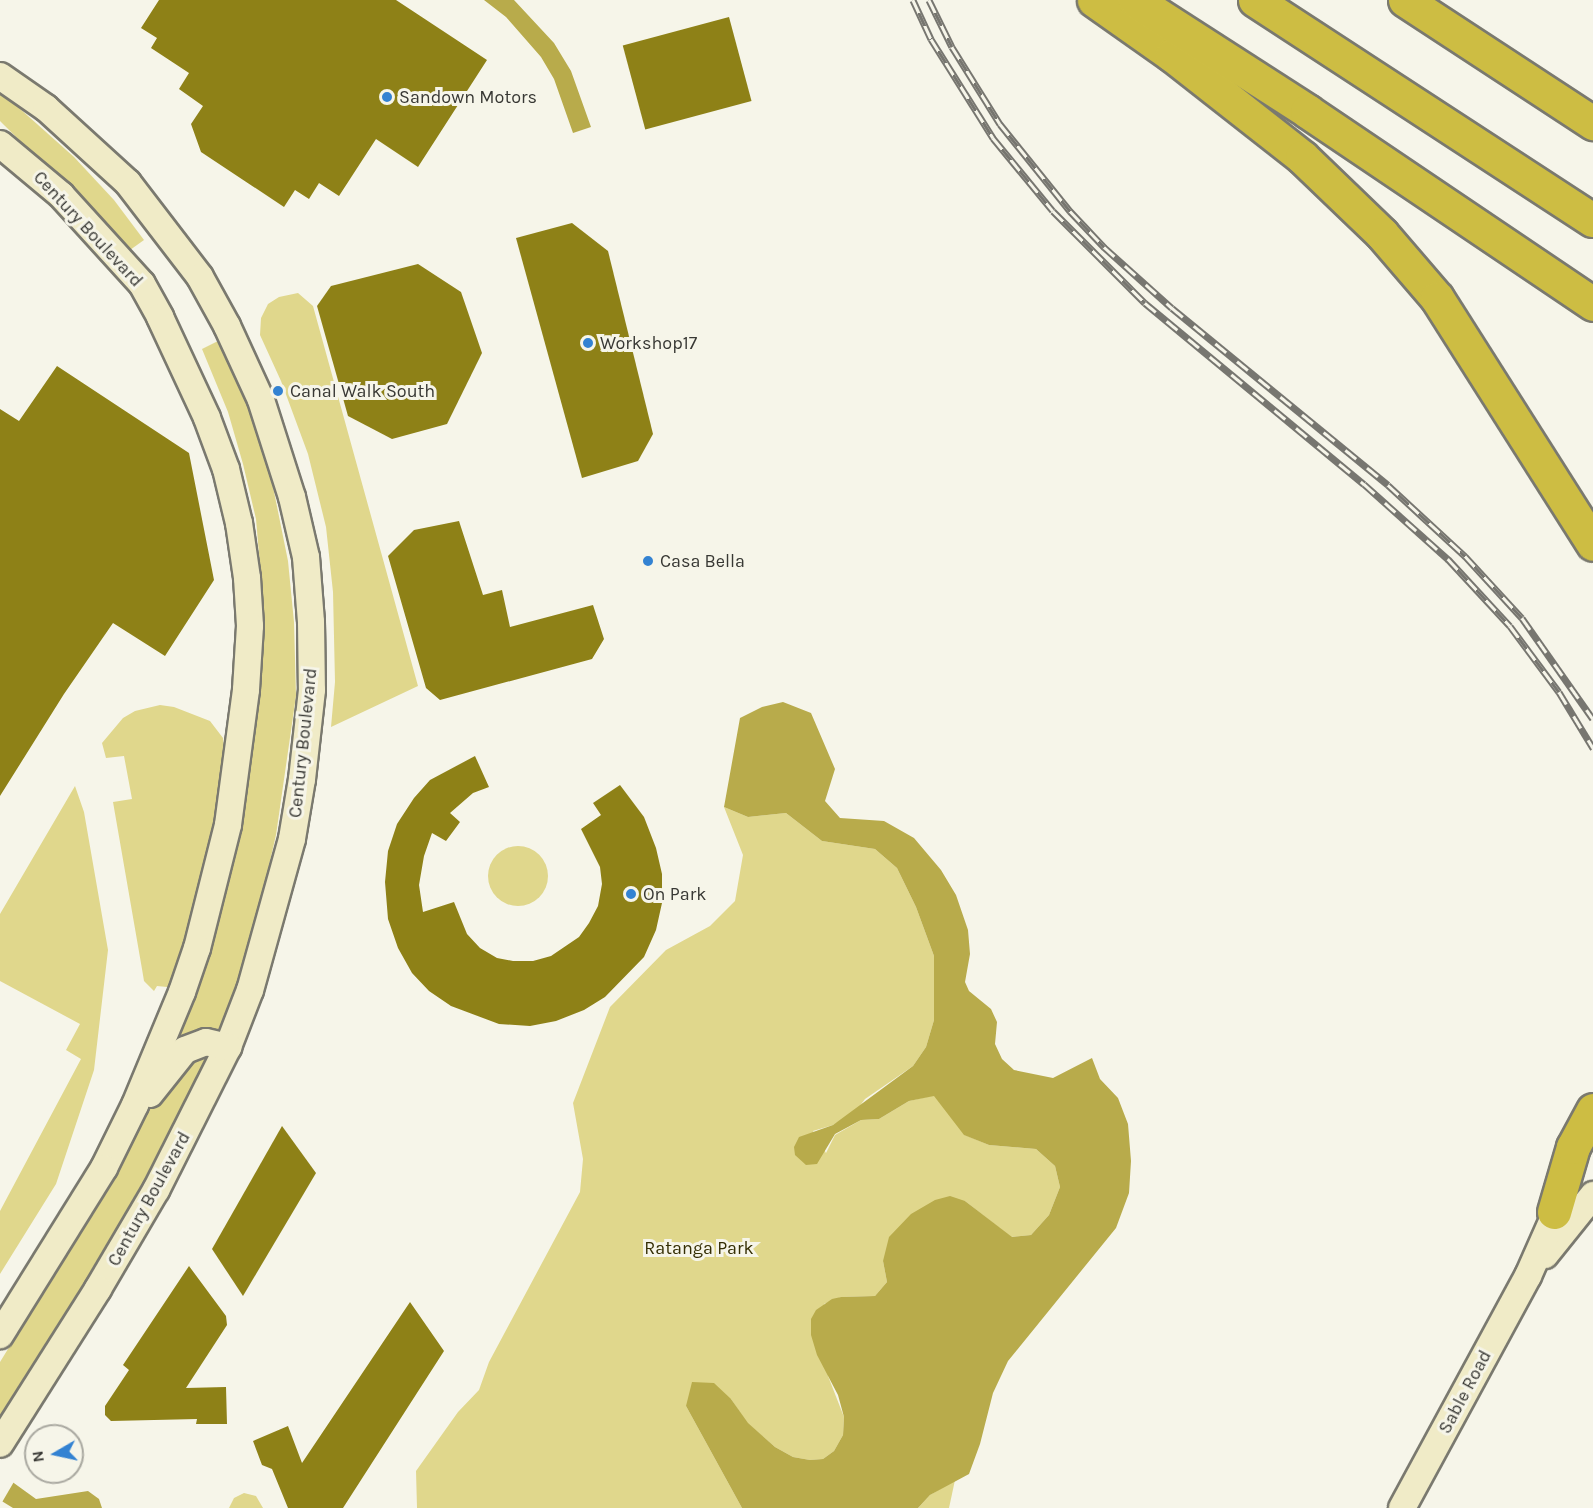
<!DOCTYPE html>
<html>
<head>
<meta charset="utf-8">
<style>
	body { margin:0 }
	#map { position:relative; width:1593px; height:1508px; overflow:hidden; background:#f6f5e9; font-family:Karla,sans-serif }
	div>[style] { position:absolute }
	.green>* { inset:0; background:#e0d78c }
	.round { border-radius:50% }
	.water>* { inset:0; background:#b8ab4b }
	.pier>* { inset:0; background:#f6f5e9 }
	.building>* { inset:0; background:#8e8117; transform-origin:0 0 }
	.roads { filter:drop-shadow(2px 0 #7a796f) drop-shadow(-2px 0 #7a796f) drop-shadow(0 2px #7a796f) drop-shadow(0 -2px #7a796f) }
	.secondary>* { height:26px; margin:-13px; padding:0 13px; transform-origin:13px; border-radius:13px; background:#f0ebc7 }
	.highway>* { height:33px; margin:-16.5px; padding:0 16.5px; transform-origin:16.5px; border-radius:16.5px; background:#cdbd43 }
	.rail>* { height:7px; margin-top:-3.5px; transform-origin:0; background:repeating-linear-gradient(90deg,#f6f5e9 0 14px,#777670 0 28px); box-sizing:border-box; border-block:2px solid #777670 }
	.dots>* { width:16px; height:16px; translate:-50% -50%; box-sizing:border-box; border:3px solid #f6f5e9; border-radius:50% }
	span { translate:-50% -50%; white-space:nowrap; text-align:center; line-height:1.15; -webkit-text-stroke:6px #f6f5e9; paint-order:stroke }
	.poi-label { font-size:18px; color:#383834 }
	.left { translate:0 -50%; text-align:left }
	.street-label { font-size:18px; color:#383834 }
	.park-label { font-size:18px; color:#342e04 }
	.north { position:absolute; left:24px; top:1424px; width:60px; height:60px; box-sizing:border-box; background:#f6f5e9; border:2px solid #aaa9a1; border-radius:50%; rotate:261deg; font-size:16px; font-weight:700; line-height:24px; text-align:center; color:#383834 }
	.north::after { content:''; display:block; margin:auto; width:21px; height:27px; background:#3382d2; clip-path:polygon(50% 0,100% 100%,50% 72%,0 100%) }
</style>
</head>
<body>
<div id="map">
	<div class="green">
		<i style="clip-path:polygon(0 91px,74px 157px,114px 200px,144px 240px,130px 250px,0 121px)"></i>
		<i style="clip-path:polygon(298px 293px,313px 306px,418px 686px,331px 727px,335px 682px,333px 592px,326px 527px,308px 454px,281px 381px,260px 335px,261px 318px,268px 304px,279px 297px)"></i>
		<i style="clip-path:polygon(218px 341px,250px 403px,267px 457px,288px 561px,294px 622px,296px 696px,276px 835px,259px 909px,235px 989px,212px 1049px,148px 1186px,0 1427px,0 1362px,116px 1174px,148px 1111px,179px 1039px,210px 952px,242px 828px,260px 691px,263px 600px,256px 519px,243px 464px,228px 412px,202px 349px)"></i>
		<i style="clip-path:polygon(160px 705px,174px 707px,210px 721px,223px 738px,226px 763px,217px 824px,203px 885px,174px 982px,167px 987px,157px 986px,154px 991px,144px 981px,142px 969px,113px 802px,132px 799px,124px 756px,106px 758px,102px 743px,123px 718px,135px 711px)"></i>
		<i style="clip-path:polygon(75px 786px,84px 812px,108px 950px,94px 1070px,56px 1184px,0 1274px,0 1211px,81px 1059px,66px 1050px,80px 1024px,0 981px,0 914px)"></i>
		<i style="clip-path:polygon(724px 807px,748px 817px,786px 813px,822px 841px,875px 849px,897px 868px,916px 907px,934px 956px,934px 1020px,926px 1047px,913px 1066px,865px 1099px,856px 1111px,833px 1125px,813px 1131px,826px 1153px,835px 1135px,861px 1120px,879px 1119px,909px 1101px,935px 1095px,965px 1135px,989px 1145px,1036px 1149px,1055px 1166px,1060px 1187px,1049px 1215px,1031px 1235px,1011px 1237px,965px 1201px,883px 1261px,887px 1282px,875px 1296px,841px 1297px,824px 1304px,828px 1376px,844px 1417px,843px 1435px,834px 1451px,823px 1459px,810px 1460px,793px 1457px,775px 1447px,747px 1423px,731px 1399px,686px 1406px,742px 1508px,417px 1508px,416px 1471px,458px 1412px,479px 1390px,489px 1362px,580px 1192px,583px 1159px,573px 1103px,610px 1007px,666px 950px,710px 926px,735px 901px,743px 855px)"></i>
		<i class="round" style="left:488px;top:846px;width:60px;height:60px"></i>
		<i style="clip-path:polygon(955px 1480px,949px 1508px,918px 1508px,930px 1495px)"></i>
		<i style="clip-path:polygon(244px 1493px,256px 1496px,263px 1508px,229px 1508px,234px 1498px)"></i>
	</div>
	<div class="water">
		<i style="clip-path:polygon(484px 0,514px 0,554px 43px,571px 71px,591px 127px,573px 133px,554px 79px,541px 57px,506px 17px)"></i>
		<i style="clip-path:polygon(783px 702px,811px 713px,835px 769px,825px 801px,840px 818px,884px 821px,914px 838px,941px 870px,956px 895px,968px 930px,970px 954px,965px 982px,969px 991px,991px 1009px,997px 1022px,995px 1044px,1002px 1059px,1014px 1070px,1053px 1078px,1092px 1058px,1100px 1079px,1118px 1098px,1128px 1124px,1131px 1161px,1129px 1193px,1116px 1228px,1008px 1361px,993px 1393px,980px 1444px,969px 1474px,930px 1495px,918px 1508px,742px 1508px,686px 1406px,692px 1382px,714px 1383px,731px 1399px,748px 1423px,775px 1447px,793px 1457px,810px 1460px,823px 1459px,834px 1451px,843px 1435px,844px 1417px,838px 1395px,817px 1355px,811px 1335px,811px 1319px,816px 1310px,832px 1299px,841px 1297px,875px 1296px,887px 1282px,883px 1261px,889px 1237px,911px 1214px,935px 1200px,950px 1196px,965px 1201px,1012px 1237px,1031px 1235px,1049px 1215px,1060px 1187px,1055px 1166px,1036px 1149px,989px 1145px,964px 1135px,934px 1096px,909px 1101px,879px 1119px,861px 1120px,835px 1134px,817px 1164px,806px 1165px,795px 1155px,794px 1147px,799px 1137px,833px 1125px,913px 1066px,926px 1047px,934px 1020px,934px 956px,916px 907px,897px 868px,875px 849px,822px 841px,786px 813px,748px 817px,724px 807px,740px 718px,762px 707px)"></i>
		<i style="clip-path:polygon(0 1473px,36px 1499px,88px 1491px,99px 1499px,102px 1508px,13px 1508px,0 1500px)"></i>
	</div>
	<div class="pier">
		<i style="clip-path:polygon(0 1470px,15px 1480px,1px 1504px,0 1503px)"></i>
	</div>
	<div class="building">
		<i style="clip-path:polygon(159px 0,396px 0,487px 60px,418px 167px,376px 139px,339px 196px,319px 183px,309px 199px,295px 190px,284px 207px,201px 152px,191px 124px,203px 106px,179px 89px,189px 73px,151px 48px,157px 38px,141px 28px)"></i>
		<i style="left:729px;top:17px;width:87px;height:110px;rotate:75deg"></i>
		<i style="clip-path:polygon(572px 223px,608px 251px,653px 434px,638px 461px,582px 478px,516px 238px)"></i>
		<i style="clip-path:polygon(418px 264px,461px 292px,482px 353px,447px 424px,392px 439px,348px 416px,317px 306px,331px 286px)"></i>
		<i style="clip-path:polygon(57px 366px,189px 453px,214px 580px,165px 656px,113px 623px,64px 694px,0 796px,0 409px,19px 421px)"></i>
		<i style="clip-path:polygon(459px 521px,483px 595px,502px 590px,510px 627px,593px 605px,604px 639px,592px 659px,440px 700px,426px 688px,388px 556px,414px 530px)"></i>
		<i style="clip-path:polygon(475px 756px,489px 787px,473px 793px,450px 813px,460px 822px,446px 841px,432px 833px,424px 856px,419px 885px,423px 912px,454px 902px,467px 934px,480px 948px,497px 958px,513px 961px,533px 961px,551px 956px,579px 937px,589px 923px,598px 906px,602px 884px,600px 867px,581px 829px,601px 815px,593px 803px,620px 785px,644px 817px,656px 848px,662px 874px,662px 903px,656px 930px,644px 957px,605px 997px,584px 1010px,556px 1021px,530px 1026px,499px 1024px,451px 1006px,429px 991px,412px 973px,398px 948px,388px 919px,385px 882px,388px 851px,397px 824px,414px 798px,430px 780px)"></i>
		<i style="clip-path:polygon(282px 1126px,316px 1173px,243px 1296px,212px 1249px)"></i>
		<i style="clip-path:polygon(189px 1266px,226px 1316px,227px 1325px,186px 1388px,226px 1387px,227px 1424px,196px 1424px,197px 1419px,111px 1421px,105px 1415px,105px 1406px,129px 1370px,123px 1365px)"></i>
		<i style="clip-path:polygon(410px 1302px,444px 1351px,343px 1508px,288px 1508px,272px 1469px,262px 1465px,253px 1441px,288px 1426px,302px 1463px)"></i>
	</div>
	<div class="roads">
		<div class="secondary">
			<i style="left:0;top:76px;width:56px;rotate:34.8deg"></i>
			<i style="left:46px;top:108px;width:111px;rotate:42.4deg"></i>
			<i style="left:128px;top:183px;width:118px;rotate:52.5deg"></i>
			<i style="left:200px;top:277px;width:56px;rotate:61.1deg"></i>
			<i style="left:227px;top:326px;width:81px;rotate:65.3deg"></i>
			<i style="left:261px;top:400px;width:102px;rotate:72.3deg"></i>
			<i style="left:292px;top:497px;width:62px;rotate:76.9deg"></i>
			<i style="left:306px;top:557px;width:65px;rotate:85.6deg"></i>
			<i style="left:311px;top:622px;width:68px;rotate:89.2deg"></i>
			<i style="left:312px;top:690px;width:90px;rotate:96.4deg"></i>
			<i style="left:302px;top:779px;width:61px;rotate:99.5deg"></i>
			<i style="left:292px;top:839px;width:157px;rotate:105.5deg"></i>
			<i style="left:250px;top:990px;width:61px;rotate:111.1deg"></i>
			<i style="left:228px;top:1047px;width:160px;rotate:116.7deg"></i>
			<i style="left:156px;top:1190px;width:115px;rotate:120.4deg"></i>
			<i style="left:98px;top:1289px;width:183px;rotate:122.3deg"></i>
			<i style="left:0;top:144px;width:80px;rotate:39.9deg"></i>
			<i style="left:61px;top:195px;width:120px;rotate:47.7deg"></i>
			<i style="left:142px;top:284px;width:38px;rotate:61deg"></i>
			<i style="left:160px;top:317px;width:111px;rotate:65deg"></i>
			<i style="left:207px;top:418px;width:54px;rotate:69.6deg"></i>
			<i style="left:226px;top:469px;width:56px;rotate:76.5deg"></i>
			<i style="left:239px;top:523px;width:56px;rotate:81.7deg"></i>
			<i style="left:247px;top:578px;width:48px;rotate:86.4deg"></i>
			<i style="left:250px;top:626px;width:64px;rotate:93.6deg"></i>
			<i style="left:246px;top:690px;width:136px;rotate:97.6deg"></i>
			<i style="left:228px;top:825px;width:127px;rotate:104.1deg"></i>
			<i style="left:197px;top:948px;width:46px;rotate:108.8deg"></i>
			<i style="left:182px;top:992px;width:122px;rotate:112.6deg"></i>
			<i style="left:135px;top:1105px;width:70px;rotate:116.2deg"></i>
			<i style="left:104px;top:1168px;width:197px;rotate:121.9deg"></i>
			<i style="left:150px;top:1094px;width:56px;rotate:-51.5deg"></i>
			<i style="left:185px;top:1050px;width:22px;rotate:-21deg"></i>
			<i style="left:206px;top:1042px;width:23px;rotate:13deg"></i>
			<i style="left:1545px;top:1255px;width:77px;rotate:-51.3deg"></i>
			<i style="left:1402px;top:1508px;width:264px;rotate:-61.5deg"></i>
			<i style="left:1528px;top:1276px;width:86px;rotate:-66.1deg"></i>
		</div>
		<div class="highway">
			<i style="left:1094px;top:0;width:95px;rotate:35.2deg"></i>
			<i style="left:1172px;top:55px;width:165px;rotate:38.1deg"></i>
			<i style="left:1302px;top:157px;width:111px;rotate:43.9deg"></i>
			<i style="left:1382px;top:234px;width:84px;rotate:49.3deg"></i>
			<i style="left:1437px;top:298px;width:291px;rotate:57.6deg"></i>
			<i style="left:1135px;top:0;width:205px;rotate:32.8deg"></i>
			<i style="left:1307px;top:111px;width:345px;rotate:34deg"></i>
			<i style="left:1255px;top:0;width:403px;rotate:33.1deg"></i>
			<i style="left:1405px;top:0;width:225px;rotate:33.2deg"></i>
			<i style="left:1554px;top:1212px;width:68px;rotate:-73.7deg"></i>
			<i style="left:1573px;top:1147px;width:42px;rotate:-61.6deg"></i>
		</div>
	</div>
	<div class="rail">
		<i style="left:913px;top:0;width:43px;rotate:65.2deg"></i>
		<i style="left:931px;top:39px;width:117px;rotate:57.9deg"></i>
		<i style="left:993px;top:138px;width:94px;rotate:50.6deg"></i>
		<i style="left:1053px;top:211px;width:130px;rotate:45deg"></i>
		<i style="left:1145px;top:303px;width:284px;rotate:39.6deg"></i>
		<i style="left:1364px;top:484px;width:113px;rotate:41.8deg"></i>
		<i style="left:1448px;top:559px;width:91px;rotate:47.2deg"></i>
		<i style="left:1510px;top:626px;width:82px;rotate:53.4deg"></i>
		<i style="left:1559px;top:692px;width:66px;rotate:58.7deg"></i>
		<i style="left:929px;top:0;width:52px;rotate:63.9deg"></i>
		<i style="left:952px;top:47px;width:91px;rotate:58.1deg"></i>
		<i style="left:1000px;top:124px;width:112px;rotate:51.2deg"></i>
		<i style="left:1070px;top:211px;width:50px;rotate:46.6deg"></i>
		<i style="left:1104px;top:247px;width:91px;rotate:41.9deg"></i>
		<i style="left:1172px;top:308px;width:279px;rotate:39.3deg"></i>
		<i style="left:1388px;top:485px;width:105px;rotate:42.7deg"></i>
		<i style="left:1465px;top:556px;width:84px;rotate:47.4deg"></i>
		<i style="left:1522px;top:618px;width:123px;rotate:54.9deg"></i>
	</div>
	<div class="dots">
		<i style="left:387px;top:97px;background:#3382d2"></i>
		<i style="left:588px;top:343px;background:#3382d2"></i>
		<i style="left:278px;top:391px;background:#3382d2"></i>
		<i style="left:648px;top:561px;background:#3382d2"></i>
		<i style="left:631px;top:894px;background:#3382d2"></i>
	</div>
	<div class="poi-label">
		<span class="left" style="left:399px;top:97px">Sandown Motors</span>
		<span class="left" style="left:600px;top:343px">Workshop17</span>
		<span class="left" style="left:290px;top:391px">Canal Walk South</span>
		<span class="left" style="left:660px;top:561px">Casa Bella</span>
		<span class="left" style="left:643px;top:894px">On Park</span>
	</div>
	<div class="street-label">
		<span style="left:88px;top:229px;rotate:47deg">Century Boulevard</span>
		<span style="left:303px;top:743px;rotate:-84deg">Century Boulevard</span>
		<span style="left:149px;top:1199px;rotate:-61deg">Century Boulevard</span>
		<span style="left:1465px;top:1392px;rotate:-62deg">Sable Road</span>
	</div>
	<div class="park-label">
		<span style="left:699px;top:1248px">Ratanga Park</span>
	</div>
	<div class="north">N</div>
</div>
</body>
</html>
